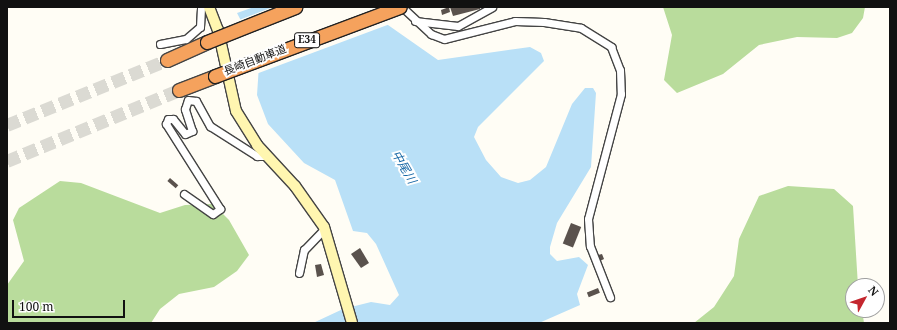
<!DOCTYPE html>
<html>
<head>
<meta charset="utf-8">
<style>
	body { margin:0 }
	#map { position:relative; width:897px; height:330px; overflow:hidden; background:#fffdf5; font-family:"Noto Serif","Noto Sans JP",serif }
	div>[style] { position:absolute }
	.forest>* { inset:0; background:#b9dc9c }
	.water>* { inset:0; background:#b9e0f7 }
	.pier>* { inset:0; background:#fffdf5 }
	.building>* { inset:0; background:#5a524d; transform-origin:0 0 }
	.highway-tunnel>* { height:13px; margin-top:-6.5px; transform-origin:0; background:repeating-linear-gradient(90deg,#dbdad3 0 13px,transparent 0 19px) }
	.roads { filter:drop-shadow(1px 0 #444) drop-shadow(-1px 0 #444) drop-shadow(0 1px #444) drop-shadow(0 -1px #444) }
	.street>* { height:7px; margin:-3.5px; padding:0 3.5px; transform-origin:3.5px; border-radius:3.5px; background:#fff }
	.secondary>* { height:10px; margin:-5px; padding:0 5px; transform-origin:5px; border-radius:5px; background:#fff6b0 }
	.highway>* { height:13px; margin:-6.5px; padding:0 6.5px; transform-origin:6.5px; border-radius:6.5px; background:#f5a25d }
	.bridges { filter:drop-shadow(1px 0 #222) drop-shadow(-1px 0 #222) drop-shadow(0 1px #222) drop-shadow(0 -1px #222) }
	.highway-bridge>* { height:13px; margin:-6.5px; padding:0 6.5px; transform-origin:6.5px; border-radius:6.5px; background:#f5a25d }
	span { translate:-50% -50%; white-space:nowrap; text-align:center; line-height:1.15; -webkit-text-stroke:4px #fff; paint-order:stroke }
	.shield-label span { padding:1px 3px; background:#fff; border:1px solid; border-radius:3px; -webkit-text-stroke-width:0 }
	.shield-label { font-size:10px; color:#111; font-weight:700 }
	.street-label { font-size:11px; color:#111 }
	.water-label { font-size:12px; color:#1768a6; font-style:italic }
	.frame { position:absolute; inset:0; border:8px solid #111; pointer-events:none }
	.north { position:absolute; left:845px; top:278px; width:40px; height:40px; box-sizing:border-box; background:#fff; border:1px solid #a0a0a0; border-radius:50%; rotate:50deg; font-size:11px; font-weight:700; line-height:16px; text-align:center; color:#111 }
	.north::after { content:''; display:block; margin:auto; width:14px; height:18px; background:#c4262e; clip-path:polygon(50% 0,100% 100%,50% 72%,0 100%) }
	.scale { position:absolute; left:12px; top:300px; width:113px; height:18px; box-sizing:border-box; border:2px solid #111; border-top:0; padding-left:5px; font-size:12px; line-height:14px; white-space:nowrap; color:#111; -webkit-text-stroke:3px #fff; paint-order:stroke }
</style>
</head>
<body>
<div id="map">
	<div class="forest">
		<i style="clip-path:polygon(663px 7px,865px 7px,863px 18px,852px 33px,837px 38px,797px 37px,759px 45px,723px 74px,677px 93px,664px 80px,672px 35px)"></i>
		<i style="clip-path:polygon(60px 181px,81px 183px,160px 213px,185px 205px,213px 204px,229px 220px,249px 255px,237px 271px,214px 287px,179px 294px,160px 309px,151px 323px,7px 323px,7px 285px,24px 261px,13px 220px,19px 208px)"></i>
		<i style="clip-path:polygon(788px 186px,834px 189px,853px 206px,858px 286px,853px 286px,853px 310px,862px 310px,864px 323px,694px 323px,714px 307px,734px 276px,739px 239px,759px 196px)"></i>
	</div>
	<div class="water">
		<i style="clip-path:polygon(254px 7px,372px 7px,388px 25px,438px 60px,530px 47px,541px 53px,544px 61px,478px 127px,474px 137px,486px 160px,501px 177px,518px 183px,530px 180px,546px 167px,572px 104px,585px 88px,593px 88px,596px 93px,591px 167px,557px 223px,550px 247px,550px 254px,557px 261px,579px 257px,588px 265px,577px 294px,580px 305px,539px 323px,313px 323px,343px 309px,371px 302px,390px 305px,399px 295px,376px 244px,367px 233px,353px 231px,335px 180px,304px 163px,268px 124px,257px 95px,259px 65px,254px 46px,237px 13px)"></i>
	</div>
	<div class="pier">
		<i style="clip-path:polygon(273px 7px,374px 7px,390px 24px,256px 74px,252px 46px,239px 20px)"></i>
	</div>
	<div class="building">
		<i style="clip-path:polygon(449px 7px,450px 12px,442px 15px,441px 10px)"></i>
		<i style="clip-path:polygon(450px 7px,480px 7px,480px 9px,453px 16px)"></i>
		<i style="left:170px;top:178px;width:11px;height:4px;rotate:41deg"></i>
		<i style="left:571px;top:223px;width:11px;height:22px;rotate:22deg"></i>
		<i style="clip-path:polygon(360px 248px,369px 263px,361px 268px,351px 254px)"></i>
		<i style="clip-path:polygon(602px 254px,604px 259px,600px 261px,598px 255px)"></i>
		<i style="clip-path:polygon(321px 264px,324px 275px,317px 277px,315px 265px)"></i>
		<i style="left:598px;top:288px;width:5px;height:12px;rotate:68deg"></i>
	</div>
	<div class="highway-tunnel">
		<i style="left:7px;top:125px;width:173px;rotate:-22.1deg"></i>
		<i style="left:7px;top:161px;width:186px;rotate:-22.4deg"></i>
	</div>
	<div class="roads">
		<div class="street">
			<i style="left:402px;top:7px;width:40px;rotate:43deg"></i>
			<i style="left:431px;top:34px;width:14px;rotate:21deg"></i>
			<i style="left:444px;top:39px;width:73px;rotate:-14.2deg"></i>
			<i style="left:515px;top:21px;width:29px;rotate:2deg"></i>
			<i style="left:544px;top:22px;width:37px;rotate:9deg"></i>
			<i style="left:581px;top:28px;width:36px;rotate:32deg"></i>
			<i style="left:611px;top:47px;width:25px;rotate:69deg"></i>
			<i style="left:620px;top:70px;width:24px;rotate:88deg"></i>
			<i style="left:621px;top:94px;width:129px;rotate:104.8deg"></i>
			<i style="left:588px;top:219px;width:27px;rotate:86deg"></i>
			<i style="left:590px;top:246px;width:55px;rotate:68.6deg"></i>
			<i style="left:415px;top:21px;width:43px;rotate:6.6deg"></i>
			<i style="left:458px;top:26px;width:39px;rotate:-29deg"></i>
			<i style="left:160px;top:44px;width:26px;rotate:-11deg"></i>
			<i style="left:186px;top:39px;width:18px;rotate:-41deg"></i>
			<i style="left:200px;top:27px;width:20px;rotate:-87deg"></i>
			<i style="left:184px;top:194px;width:35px;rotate:35deg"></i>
			<i style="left:213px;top:214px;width:9px;rotate:-36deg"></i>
			<i style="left:220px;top:209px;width:101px;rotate:-122.4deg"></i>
			<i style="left:166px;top:124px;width:5px;rotate:-68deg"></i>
			<i style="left:168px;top:119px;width:5px"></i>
			<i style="left:173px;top:119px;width:19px;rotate:51deg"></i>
			<i style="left:185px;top:134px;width:8px;rotate:-23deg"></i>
			<i style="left:192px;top:131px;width:23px;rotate:-108deg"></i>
			<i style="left:185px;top:109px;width:9px;rotate:-72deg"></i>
			<i style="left:188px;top:100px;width:8px;rotate:7deg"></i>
			<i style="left:196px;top:101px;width:29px;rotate:61deg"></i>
			<i style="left:210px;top:126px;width:56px;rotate:32.6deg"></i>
			<i style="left:257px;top:156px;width:10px"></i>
			<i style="left:299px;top:273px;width:24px;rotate:-78deg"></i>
			<i style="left:304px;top:250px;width:30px;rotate:-46deg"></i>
		</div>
		<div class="secondary">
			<i style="left:209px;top:7px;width:25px;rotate:69deg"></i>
			<i style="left:218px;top:30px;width:83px;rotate:77.5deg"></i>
			<i style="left:236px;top:111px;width:40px;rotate:58deg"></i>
			<i style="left:257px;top:145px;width:56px;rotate:47.2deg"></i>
			<i style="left:295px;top:186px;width:50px;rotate:54.7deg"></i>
			<i style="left:324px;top:227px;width:100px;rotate:73.7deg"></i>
		</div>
		<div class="highway">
			<i style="left:167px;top:60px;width:44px;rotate:-24.2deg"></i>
			<i style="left:179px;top:90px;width:39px;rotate:-21deg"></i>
		</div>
	</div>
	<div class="bridges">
		<div class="highway-bridge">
			<i style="left:207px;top:42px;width:95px;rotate:-21.7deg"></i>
			<i style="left:215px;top:76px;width:197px;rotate:-20.5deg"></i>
		</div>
	</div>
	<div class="shield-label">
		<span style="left:307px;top:40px">E34</span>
	</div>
	<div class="street-label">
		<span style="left:255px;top:60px;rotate:-21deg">長崎自動車道</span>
	</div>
	<div class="water-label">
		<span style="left:404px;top:167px;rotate:60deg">中尾川</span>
	</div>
	<div class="frame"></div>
	<div class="north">N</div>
	<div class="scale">100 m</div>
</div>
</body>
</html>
